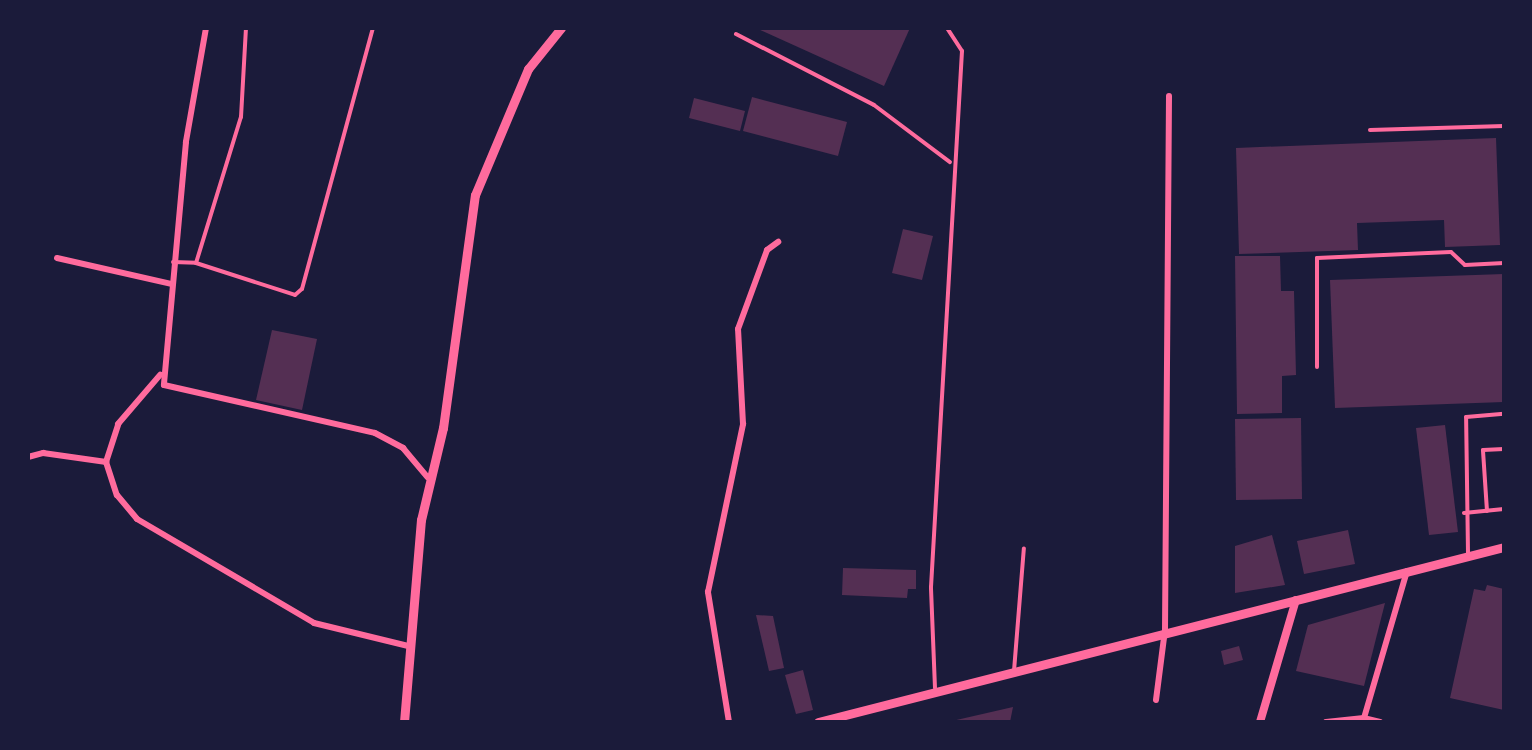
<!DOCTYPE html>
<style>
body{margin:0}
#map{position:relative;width:1532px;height:750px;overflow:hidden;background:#1b1b3a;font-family:Signika,sans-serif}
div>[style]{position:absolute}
.building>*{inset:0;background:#542f53}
.service>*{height:4px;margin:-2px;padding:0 2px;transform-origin:2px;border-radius:2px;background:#ff6b9d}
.minor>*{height:6px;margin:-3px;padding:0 3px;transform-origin:3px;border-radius:3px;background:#ff6b9d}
.tertiary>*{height:8px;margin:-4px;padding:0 4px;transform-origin:4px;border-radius:4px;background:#ff6b9d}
.secondary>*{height:9px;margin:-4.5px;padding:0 4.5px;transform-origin:4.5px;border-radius:4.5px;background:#ff6b9d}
span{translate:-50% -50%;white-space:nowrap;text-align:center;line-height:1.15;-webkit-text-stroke:9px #1b1b3a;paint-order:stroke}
.frame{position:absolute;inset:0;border:30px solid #1b1b3a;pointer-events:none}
</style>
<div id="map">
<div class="building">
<i style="clip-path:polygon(756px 28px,910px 28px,884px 86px)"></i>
<i style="clip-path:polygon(752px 97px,847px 122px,838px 156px,743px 131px)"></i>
<i style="clip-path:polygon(694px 98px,745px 111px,740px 131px,689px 118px)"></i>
<i style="clip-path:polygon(1496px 138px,1500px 245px,1445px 247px,1444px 220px,1357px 223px,1358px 250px,1239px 254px,1236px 148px)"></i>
<i style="clip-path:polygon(903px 229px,933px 236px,922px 280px,892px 273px)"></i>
<i style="clip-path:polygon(1235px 256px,1280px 256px,1281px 291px,1294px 291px,1296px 375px,1282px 376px,1282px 413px,1237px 414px)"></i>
<i style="clip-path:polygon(1504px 274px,1504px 402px,1335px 408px,1330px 280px)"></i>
<i style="clip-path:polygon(272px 330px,317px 339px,302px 410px,256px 400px)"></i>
<i style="clip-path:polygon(1301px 418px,1302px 499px,1236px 500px,1235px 419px)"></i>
<i style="clip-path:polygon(1445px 425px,1458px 532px,1429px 535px,1416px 428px)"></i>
<i style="clip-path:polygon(1348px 530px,1355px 564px,1304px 574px,1297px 541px)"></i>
<i style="clip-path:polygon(1272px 535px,1285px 585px,1235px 593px,1235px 546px)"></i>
<i style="clip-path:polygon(843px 568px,916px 570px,916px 589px,908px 589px,907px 598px,842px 595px)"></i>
<i style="clip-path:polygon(1487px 585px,1504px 589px,1504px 710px,1450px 698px,1474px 589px,1485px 591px)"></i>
<i style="clip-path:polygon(1385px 603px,1364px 686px,1296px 671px,1308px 625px)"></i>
<i style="clip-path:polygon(756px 615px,773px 616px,784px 668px,769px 671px)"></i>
<i style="clip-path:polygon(1239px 646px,1243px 660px,1224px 665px,1221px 651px)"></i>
<i style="clip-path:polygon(803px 670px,813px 710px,796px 714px,785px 675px)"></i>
<i style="clip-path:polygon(1013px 707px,1010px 722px,952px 722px,952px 721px)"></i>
</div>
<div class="service">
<i style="left:736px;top:34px;width:155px;rotate:27.2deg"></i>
<i style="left:874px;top:105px;width:95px;rotate:36.9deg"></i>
<i style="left:1370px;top:130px;width:134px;rotate:-1.7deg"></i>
<i style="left:173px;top:262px;width:23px;rotate:2deg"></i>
<i style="left:196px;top:263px;width:104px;rotate:17.9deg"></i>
<i style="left:295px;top:295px;width:9px;rotate:-41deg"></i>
<i style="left:302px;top:289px;width:270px;rotate:-74.8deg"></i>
<i style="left:196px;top:263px;width:153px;rotate:-72.9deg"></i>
<i style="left:241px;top:117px;width:89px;rotate:-86.8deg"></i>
<i style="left:1317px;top:367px;width:109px;rotate:-90deg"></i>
<i style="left:1317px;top:258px;width:134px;rotate:-2.6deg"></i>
<i style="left:1451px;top:252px;width:19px;rotate:43deg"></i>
<i style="left:1465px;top:265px;width:39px;rotate:-3deg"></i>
<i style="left:1487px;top:511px;width:61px;rotate:-93.8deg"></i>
<i style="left:1483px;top:450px;width:21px;rotate:-3deg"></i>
<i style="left:1464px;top:513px;width:40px;rotate:-5.7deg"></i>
<i style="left:1468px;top:553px;width:136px;rotate:-90.8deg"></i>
<i style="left:1466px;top:417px;width:38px;rotate:-5deg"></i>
<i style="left:1014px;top:671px;width:123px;rotate:-85.4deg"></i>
<i style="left:935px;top:688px;width:101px;rotate:-92.3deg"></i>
<i style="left:931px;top:587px;width:537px;rotate:-86.69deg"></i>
<i style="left:962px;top:51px;width:27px;rotate:-123deg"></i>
</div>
<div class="minor">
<i style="left:206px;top:28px;width:116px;rotate:100deg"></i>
<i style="left:186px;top:142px;width:244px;rotate:95.2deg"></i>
<i style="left:164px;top:385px;width:216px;rotate:12.8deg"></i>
<i style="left:375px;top:433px;width:32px;rotate:28deg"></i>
<i style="left:403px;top:448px;width:38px;rotate:50deg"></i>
<i style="left:57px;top:258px;width:117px;rotate:12.8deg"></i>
<i style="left:28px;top:457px;width:16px;rotate:-15deg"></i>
<i style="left:43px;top:453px;width:64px;rotate:8.1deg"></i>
<i style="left:106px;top:462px;width:40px;rotate:-72deg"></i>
<i style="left:118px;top:424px;width:65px;rotate:-49.4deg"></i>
<i style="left:106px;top:462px;width:35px;rotate:72deg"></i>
<i style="left:117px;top:495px;width:31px;rotate:50deg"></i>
<i style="left:137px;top:519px;width:205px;rotate:30.4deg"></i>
<i style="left:314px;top:623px;width:97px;rotate:13.7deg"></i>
<i style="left:1156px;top:700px;width:71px;rotate:-82.7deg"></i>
<i style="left:1165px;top:630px;width:534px;rotate:-89.57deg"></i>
<i style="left:729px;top:722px;width:132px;rotate:-99.2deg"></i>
<i style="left:708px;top:592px;width:172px;rotate:-78.2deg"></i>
<i style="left:743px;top:424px;width:95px;rotate:-93deg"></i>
<i style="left:738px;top:329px;width:84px;rotate:-69.8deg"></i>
<i style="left:767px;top:250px;width:14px;rotate:-36deg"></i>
<i style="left:1326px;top:722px;width:38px;rotate:-6deg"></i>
<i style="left:1380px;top:722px;width:16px;rotate:-166deg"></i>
<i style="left:1364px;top:718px;width:153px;rotate:-73.7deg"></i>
</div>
<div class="tertiary">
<i style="left:1260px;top:722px;width:127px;rotate:-73.6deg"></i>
</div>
<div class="secondary">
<i style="left:404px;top:722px;width:203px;rotate:-85.2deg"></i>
<i style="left:421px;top:520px;width:95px;rotate:-76.6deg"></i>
<i style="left:443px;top:428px;width:235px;rotate:-82.2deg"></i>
<i style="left:475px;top:195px;width:137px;rotate:-67.2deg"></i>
<i style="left:528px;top:69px;width:53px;rotate:-51.2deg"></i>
<i style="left:818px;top:722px;width:708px;rotate:-14.31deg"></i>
</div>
<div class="frame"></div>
</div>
